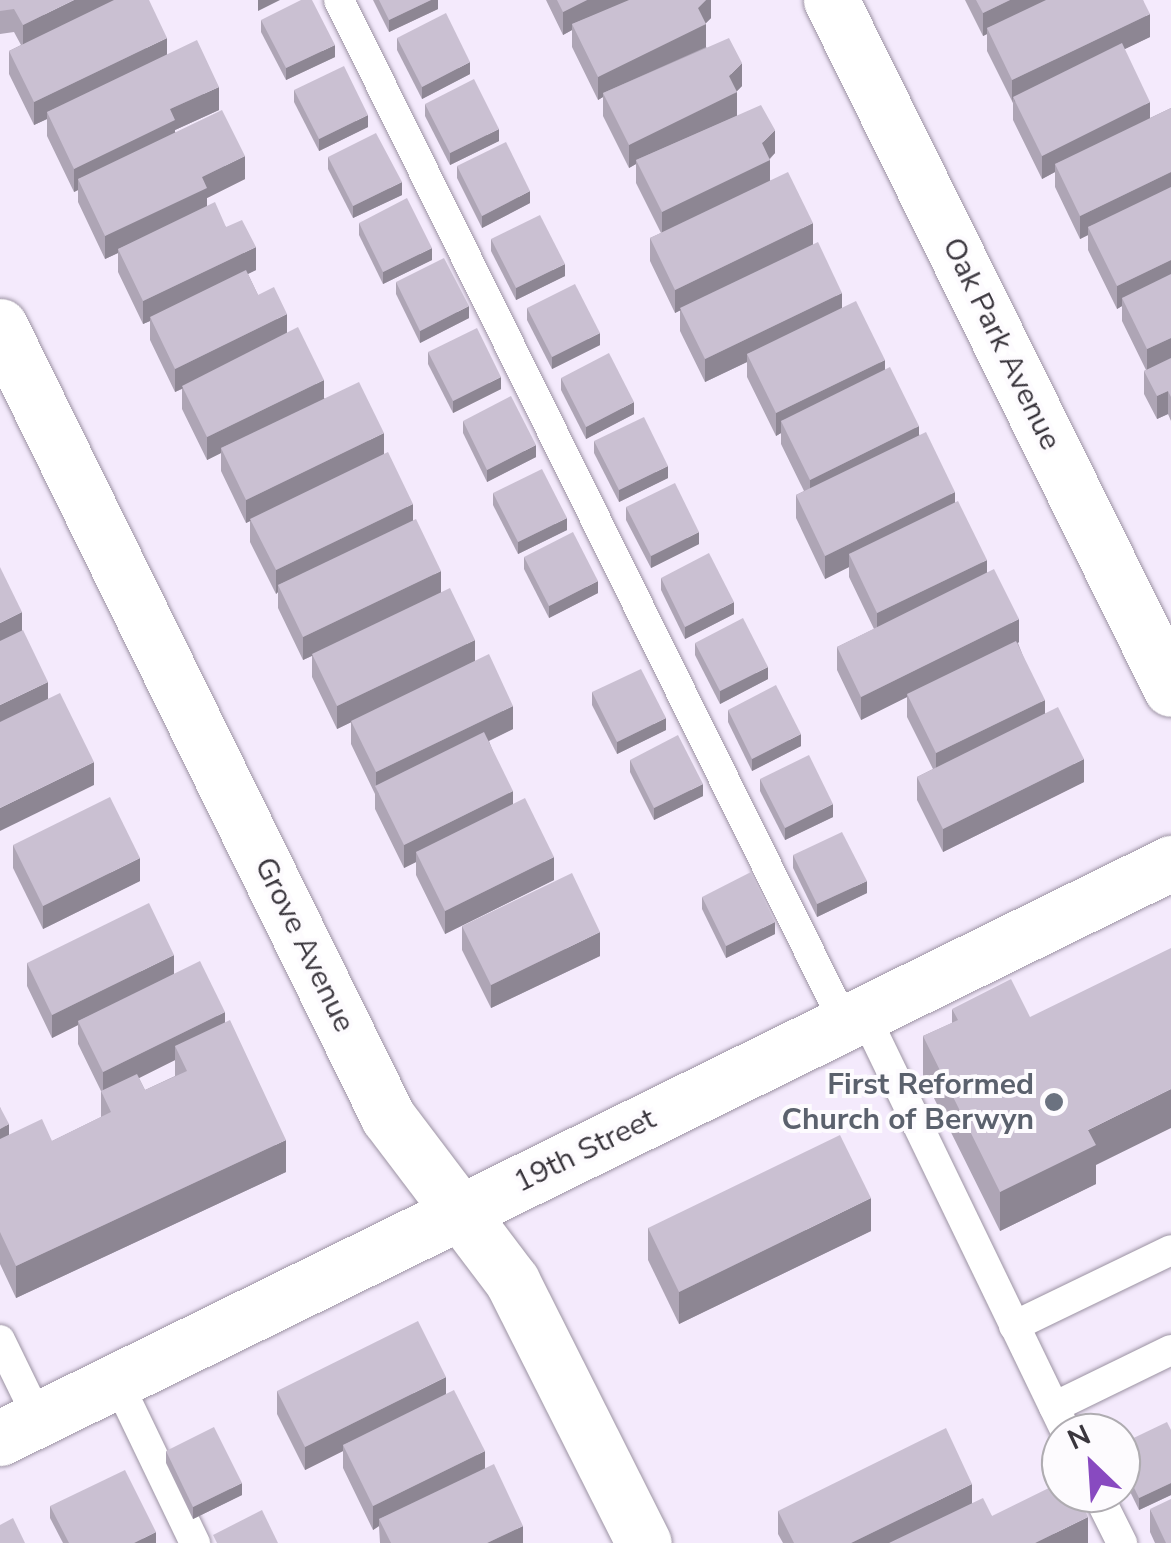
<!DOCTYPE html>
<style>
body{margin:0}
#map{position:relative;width:1171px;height:1543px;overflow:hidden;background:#f4eafc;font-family:"Nunito Sans",sans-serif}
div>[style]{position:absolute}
.roads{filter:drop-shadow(0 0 2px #9c93a3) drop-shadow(0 0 2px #9c93a3)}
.service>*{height:30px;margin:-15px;padding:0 15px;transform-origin:15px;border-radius:15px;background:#fff}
.minor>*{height:55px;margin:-27.5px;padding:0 27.5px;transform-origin:27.5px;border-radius:27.5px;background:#fff}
.tertiary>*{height:55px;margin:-27.5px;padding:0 27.5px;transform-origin:27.5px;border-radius:27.5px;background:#fff}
.wall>*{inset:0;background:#aea5b5}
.shaded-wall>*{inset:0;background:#8d8693}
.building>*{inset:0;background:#cac0d2}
.dots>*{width:28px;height:28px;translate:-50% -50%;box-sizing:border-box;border:5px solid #fdfbfe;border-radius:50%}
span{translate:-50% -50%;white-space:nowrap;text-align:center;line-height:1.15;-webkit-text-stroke:8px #fdfbfe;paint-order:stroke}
.street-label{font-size:30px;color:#3a363d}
.worship-label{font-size:30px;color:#5b616d;font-weight:700}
.right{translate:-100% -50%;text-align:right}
.north{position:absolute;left:1041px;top:1413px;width:100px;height:100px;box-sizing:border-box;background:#fdfbfe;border:2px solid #afacb1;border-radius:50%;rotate:335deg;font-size:28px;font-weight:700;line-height:40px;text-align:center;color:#3a363d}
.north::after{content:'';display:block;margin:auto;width:35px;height:45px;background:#884ac0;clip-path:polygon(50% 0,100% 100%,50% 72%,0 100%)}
</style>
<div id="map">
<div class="roads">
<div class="service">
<i style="left:339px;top:0;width:1142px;rotate:63.7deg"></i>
<i style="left:864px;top:1014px;width:466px;rotate:64.2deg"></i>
<i style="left:1014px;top:1326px;width:174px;rotate:-25.8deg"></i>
<i style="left:0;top:1340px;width:89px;rotate:64deg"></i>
<i style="left:117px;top:1381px;width:180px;rotate:64.3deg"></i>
<i style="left:1054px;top:1407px;width:130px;rotate:-26deg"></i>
<i style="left:1097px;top:1493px;width:56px;rotate:63.4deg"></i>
</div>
<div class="minor">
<i style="left:0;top:326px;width:881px;rotate:63.87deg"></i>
<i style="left:388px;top:1117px;width:206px;rotate:52.9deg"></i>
<i style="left:512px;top:1281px;width:293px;rotate:63.3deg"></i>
<i style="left:0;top:1438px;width:1305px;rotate:-26.15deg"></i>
</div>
<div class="tertiary">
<i style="left:831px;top:0;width:768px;rotate:63.74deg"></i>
</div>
</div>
<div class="wall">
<i style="clip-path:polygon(0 0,167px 55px,219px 110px,175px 130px,175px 132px,245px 179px,207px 198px,207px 206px,226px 227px,256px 270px,248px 274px,258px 295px,287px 333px,324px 398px,384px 455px,413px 520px,441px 592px,475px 661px,513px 729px,489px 741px,513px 804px,554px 880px,445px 934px,416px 875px,416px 862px,404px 868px,375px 809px,375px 794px,351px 744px,351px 722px,337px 729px,312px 677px,312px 656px,303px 660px,278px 608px,278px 592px,276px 594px,250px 542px,250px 521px,246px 523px,221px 471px,221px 453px,207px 460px,182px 409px,182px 389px,175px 392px,150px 340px,150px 321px,143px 324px,118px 272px,118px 253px,105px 259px,78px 202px,78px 190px,74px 192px,47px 136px,47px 119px,34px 125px,9px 74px,9px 51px,21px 45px,14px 32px,0 34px)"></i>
<i style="clip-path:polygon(373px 0,438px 0,438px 9px,389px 32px)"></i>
<i style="clip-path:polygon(546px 0,711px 0,711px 18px,706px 23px,706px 47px,742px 86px,737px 91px,737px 116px,775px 153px,770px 159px,770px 180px,813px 245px,842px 308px,885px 370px,955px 502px,1019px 642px,1018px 643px,1045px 713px,1084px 782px,943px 852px,917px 800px,917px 777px,933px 769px,907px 717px,907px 697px,861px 720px,837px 670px,837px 647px,874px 629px,849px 577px,849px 567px,825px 579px,796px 518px,796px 495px,804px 491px,781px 444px,781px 433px,776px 436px,747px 377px,747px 362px,705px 382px,680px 331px,680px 310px,675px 313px,650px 261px,650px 238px,661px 233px,636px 183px,636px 164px,629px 168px,603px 116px,603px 97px,598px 100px,572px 47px,572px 30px,563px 35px)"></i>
<i style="clip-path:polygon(965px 0,1143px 0,1150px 37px,1124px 49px,1150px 118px,1171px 108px,1171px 421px,1168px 414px,1157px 419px,1144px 394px,1144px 371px,1146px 370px,1122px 321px,1122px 306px,1117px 309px,1088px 250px,1088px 235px,1080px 239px,1055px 187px,1055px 172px,1042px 179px,1013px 120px,1013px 103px,987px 51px,987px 34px,983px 36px)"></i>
<i style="clip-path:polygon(261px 20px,335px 57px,286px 80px,261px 32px)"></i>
<i style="clip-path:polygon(397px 38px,470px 74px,422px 99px,397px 50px)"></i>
<i style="clip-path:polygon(294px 90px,368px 127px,319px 151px,294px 102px)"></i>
<i style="clip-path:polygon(425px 104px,499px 141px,450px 165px,425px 116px)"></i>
<i style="clip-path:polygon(328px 157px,402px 195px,353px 218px,328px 169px)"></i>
<i style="clip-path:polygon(457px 166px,530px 203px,482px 228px,457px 178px)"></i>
<i style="clip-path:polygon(359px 223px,432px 260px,383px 284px,359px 235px)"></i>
<i style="clip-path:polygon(491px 239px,565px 276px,516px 300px,491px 251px)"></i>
<i style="clip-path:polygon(396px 282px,469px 318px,420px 343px,396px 294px)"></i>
<i style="clip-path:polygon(527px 308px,600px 345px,552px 369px,527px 320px)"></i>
<i style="clip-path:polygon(428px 352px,501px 389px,453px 413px,428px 364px)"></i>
<i style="clip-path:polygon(561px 378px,634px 414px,586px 439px,561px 390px)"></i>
<i style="clip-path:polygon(463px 421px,536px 457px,487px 482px,463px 433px)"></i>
<i style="clip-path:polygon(594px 441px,668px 478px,619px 502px,594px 453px)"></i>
<i style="clip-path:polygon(493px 493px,567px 530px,518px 554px,493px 505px)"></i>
<i style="clip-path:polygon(626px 507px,699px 544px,651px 568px,626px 520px)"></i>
<i style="clip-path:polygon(524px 557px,598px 593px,549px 618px,524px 569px)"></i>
<i style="clip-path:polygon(661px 578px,734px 614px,685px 639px,661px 590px)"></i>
<i style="clip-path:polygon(695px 643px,768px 679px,720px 704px,695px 655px)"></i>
<i style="clip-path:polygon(592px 692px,666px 730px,617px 754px,592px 705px)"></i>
<i style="clip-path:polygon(728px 710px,801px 746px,752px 771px,728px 722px)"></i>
<i style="clip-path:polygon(630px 760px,703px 796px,654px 820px,630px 772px)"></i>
<i style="clip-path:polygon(760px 779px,833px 817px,785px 840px,760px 791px)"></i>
<i style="clip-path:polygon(13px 845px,140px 881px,43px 929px,13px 868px)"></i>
<i style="clip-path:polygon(793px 855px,867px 893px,817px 917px,793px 868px)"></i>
<i style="clip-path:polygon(702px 897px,775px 934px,726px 958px,702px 909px)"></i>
<i style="clip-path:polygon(462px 926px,600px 956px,491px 1008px,462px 950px)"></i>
<i style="clip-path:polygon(evenodd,27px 963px,174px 974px,225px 1023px,286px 1172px,16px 1298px,0 1264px,0 1107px,9px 1135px,52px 1141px,101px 1117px,101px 1091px,78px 1044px,78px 1025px,52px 1038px,27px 986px,27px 963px,175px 1060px,175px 1076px,145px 1090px,139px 1078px,175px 1060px)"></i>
<i style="clip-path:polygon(952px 1009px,1096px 1165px,1096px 1184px,1000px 1231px,923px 1076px,923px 1036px,952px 1023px)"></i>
<i style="clip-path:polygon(648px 1228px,871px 1231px,679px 1324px,648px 1260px)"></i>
<i style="clip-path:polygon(277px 1391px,446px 1394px,523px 1543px,380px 1543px,379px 1526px,373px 1530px,343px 1468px,343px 1451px,305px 1470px,277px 1414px)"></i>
<i style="clip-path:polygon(1171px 1430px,1171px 1495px,1139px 1510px,1121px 1473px,1121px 1444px)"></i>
<i style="clip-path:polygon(166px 1451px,242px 1495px,193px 1519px,166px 1463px)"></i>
<i style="clip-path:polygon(972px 1503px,992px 1516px,1088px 1543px,783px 1543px,778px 1534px,778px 1511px)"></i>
<i style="clip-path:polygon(50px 1506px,156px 1543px,63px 1543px,50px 1518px)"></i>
<i style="clip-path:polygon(1150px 1509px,1171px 1543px,1155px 1543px,1150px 1532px)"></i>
</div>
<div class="shaded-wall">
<i style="clip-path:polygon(74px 0,121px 0,23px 48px,23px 25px)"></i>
<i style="clip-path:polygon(258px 0,280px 0,258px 11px)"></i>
<i style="clip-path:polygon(431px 0,438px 0,438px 9px,389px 32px,389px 20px)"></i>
<i style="clip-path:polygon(587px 0,633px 0,572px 24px,572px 30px,563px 35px,563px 12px)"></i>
<i style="clip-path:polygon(706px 0,711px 0,711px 18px,703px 26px,706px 24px,706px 47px,603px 93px,603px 97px,598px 100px,598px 77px,698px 8px)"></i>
<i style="clip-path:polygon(1010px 0,1058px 0,987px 28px,987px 34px,983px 36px,983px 13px)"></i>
<i style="clip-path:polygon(1150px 14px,1150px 37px,1015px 102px,1013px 97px,1012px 103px,1012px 80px)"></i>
<i style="clip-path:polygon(167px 38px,167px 61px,47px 112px,47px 119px,34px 125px,34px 102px)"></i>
<i style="clip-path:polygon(335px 45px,335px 57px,286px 80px,286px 68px)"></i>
<i style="clip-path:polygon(470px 62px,470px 74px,422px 99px,422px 87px)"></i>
<i style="clip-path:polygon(742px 63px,742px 86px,734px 94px,737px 92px,737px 116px,636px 160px,636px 164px,629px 168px,629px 145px,729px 76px)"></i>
<i style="clip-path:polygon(219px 87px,219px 110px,175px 130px,175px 143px,78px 179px,78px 190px,74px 192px,74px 169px,170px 109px)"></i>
<i style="clip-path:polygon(1150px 102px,1150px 125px,1055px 164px,1055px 172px,1042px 179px,1042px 156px)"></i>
<i style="clip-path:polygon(368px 115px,368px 127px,319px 151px,319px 139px)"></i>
<i style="clip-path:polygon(499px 129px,499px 141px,450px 165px,450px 153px)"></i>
<i style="clip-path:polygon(775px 130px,775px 153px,767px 161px,770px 160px,770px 183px,662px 235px,662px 212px,762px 143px)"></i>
<i style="clip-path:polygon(245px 156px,245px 179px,207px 198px,207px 211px,118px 249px,118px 253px,105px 259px,105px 236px,202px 177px)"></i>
<i style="clip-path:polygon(1171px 172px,1171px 195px,1088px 227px,1088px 235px,1080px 239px,1080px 216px)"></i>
<i style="clip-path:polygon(402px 182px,402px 195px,353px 218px,353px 206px)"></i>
<i style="clip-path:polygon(530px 191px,530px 203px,482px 228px,482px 216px)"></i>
<i style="clip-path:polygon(813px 223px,813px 246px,675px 313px,675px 290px)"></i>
<i style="clip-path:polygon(256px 247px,256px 270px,151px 320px,150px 317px,150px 321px,143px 324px,143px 301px)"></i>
<i style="clip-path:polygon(432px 248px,432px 260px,383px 284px,383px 272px)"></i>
<i style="clip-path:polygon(1171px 260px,1171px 283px,1122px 298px,1122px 306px,1117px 309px,1117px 286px)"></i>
<i style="clip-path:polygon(565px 264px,565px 276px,516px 300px,516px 288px)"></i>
<i style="clip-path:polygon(842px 293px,842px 316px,747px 354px,747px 362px,705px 382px,705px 359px)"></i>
<i style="clip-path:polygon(469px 306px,469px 318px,420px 343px,420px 331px)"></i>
<i style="clip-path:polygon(287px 314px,287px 338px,175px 392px,175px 369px)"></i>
<i style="clip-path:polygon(600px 333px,600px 345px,552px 369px,552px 357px)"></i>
<i style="clip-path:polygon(1171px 338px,1171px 361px,1147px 372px,1147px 349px)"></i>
<i style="clip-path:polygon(885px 360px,885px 383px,781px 421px,781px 433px,776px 436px,776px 413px)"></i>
<i style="clip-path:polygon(501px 377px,501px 389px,453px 413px,453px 401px)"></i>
<i style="clip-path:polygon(324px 380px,324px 403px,221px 448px,221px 453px,207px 460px,207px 437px)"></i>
<i style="clip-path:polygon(1168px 391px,1168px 414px,1157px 419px,1157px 396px)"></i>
<i style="clip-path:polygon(634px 402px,634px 414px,586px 439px,586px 427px)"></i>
<i style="clip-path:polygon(919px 426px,919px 449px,810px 503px,810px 480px)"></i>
<i style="clip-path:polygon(384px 433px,384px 456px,246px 523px,246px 500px)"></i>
<i style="clip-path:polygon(536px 445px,536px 457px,487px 482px,487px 470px)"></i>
<i style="clip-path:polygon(668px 466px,668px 478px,619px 502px,619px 490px)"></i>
<i style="clip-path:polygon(955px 492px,955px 515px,849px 554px,849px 567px,825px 579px,825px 556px)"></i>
<i style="clip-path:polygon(413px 504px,413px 527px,278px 585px,278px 592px,276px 594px,276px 570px)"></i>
<i style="clip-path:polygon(567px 518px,567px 530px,518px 554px,518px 542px)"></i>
<i style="clip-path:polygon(699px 532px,699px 544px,651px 568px,651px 556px)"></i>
<i style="clip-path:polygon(987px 560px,987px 583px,877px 636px,877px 613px)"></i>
<i style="clip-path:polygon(441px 571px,441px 594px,303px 660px,303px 637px)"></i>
<i style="clip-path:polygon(598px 581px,598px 593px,549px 618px,549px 606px)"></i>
<i style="clip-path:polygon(734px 602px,734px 614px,685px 639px,685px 627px)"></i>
<i style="clip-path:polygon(22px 612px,22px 635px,0 646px,0 623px)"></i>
<i style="clip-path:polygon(1019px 619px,1019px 642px,909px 697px,907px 694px,907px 697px,861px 720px,861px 697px)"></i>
<i style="clip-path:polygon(475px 640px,475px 663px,337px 729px,337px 706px)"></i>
<i style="clip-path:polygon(768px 667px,768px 679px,720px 704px,720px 691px)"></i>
<i style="clip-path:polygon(48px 682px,48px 705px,0 728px,0 705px)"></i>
<i style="clip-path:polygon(1045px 700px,1045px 723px,936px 776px,936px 753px)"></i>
<i style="clip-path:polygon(513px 706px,513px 729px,379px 794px,376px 787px,376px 772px)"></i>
<i style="clip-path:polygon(666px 718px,666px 730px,617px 754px,617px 742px)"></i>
<i style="clip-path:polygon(801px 734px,801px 746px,752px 771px,752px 759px)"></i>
<i style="clip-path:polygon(1084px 759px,1084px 782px,943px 852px,943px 829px)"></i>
<i style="clip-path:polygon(94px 762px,94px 785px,0 831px,0 808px)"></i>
<i style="clip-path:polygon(703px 784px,703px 796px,654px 820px,654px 808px)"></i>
<i style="clip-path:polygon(513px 791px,513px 814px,416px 852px,416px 862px,404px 868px,404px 845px)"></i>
<i style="clip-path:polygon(833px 804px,833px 817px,785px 840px,785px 828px)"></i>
<i style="clip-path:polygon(554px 857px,554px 880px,445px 934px,445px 911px)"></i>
<i style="clip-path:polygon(140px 858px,140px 881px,43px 929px,43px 906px)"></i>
<i style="clip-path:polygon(867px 881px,867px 893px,817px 917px,817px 904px)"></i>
<i style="clip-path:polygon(775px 922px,775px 934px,726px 958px,726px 946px)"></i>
<i style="clip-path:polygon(600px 932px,600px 956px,491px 1008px,491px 985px)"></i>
<i style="clip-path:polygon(174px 955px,174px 978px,78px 1021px,78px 1025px,52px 1038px,52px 1015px)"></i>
<i style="clip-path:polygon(225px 1012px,225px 1035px,175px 1046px,175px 1060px,103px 1096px,103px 1072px)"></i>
<i style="clip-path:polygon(1171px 1089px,1171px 1128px,1096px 1165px,1096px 1184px,1000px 1231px,1000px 1192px,1088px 1130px)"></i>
<i style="clip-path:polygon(9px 1124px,9px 1137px,0 1141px,0 1129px)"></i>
<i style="clip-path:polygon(286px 1140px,286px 1172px,16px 1298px,16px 1266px)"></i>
<i style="clip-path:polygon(871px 1198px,871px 1231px,679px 1324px,679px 1292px)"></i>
<i style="clip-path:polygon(446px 1377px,446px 1400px,343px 1445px,343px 1451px,305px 1470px,305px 1447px)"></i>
<i style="clip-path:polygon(485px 1451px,485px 1474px,379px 1519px,379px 1526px,373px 1530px,373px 1506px)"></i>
<i style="clip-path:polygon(242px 1483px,242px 1495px,193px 1519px,193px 1507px)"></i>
<i style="clip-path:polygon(1171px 1483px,1171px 1495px,1139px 1510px,1139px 1498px)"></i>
<i style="clip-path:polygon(972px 1484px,972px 1507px,898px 1543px,851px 1543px)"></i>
<i style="clip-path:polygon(1088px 1517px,1088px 1543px,1035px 1543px)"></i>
<i style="clip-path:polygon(523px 1526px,523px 1543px,487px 1543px)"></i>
<i style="clip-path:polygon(156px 1532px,156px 1543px,134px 1543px)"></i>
</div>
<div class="building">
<i style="clip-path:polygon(0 0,74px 0,23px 25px,14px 9px,0 11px)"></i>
<i style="clip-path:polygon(114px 0,149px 0,167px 38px,34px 102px,9px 51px)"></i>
<i style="clip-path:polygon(301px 0,312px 0,335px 45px,286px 68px,261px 20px)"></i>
<i style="clip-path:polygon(379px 0,431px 0,389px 20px)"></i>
<i style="clip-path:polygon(557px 0,587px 0,563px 12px)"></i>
<i style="clip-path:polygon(629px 0,706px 0,698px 8px,706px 24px,598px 77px,572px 24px)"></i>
<i style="clip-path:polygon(976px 0,1010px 0,983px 13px)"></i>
<i style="clip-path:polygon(1046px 0,1143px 0,1150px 14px,1012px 80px,987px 28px)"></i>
<i style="clip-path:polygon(446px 13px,470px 62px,422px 87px,397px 38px)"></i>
<i style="clip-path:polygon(729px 38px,742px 63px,729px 76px,737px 92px,629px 145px,603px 93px)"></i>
<i style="clip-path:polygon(197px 40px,219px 87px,170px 109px,175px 120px,74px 169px,47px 112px)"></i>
<i style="clip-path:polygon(1122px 43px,1150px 102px,1042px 156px,1013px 97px)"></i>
<i style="clip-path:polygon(344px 66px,368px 115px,319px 139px,294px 90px)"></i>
<i style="clip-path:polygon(474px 79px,499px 129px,450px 153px,425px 104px)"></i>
<i style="clip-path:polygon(761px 105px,775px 130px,762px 143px,770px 160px,662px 212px,636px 160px)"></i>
<i style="clip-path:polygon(1171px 108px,1171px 172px,1080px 216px,1055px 164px)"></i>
<i style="clip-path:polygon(222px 110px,245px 156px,202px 177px,207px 188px,105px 236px,78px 179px)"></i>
<i style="clip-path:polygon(376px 133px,402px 182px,353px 206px,328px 157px)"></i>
<i style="clip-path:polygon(506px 142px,530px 191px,482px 216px,457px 166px)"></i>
<i style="clip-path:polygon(788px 172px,813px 223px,675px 290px,650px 238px)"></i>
<i style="clip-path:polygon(1171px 187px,1171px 260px,1117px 286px,1088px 227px)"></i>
<i style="clip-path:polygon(407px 198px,432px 248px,383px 272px,359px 223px)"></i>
<i style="clip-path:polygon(215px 202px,226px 227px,242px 220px,256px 247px,143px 301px,118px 249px)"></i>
<i style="clip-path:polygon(540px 215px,565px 264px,516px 288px,491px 239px)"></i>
<i style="clip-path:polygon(818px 242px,842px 293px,705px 359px,680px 308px)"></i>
<i style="clip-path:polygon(444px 258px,469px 306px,420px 331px,396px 282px)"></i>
<i style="clip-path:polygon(246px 270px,258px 295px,274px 287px,287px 314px,175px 369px,150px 317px)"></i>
<i style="clip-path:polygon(1171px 274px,1171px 338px,1147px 349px,1122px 298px)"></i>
<i style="clip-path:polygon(575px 284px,600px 333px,552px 357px,527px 308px)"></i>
<i style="clip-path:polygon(856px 301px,885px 360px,776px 413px,747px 354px)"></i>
<i style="clip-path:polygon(298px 327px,324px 380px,207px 437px,182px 386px)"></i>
<i style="clip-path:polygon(477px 328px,501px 377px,453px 401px,428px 352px)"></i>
<i style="clip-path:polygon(609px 353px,634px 402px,586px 427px,561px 378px)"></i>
<i style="clip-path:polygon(1171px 358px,1171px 397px,1168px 391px,1157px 396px,1144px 371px)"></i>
<i style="clip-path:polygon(890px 367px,919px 426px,810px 480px,781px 421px)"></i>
<i style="clip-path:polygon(359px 382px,384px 433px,246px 500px,221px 448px)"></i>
<i style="clip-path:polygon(511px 396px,536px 445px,487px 470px,463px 421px)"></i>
<i style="clip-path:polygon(644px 417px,668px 466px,619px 490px,594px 441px)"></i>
<i style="clip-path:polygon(926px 432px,955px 492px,825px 556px,796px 495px)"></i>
<i style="clip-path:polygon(388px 452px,413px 504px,276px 570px,250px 519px)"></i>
<i style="clip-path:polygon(542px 469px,567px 518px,518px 542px,493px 493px)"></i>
<i style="clip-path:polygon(675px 483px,699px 532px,651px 556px,626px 507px)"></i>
<i style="clip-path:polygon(958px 501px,987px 560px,877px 613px,849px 554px)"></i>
<i style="clip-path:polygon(416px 519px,441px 571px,303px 637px,278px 585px)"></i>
<i style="clip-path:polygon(573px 532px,598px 581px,549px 606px,524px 557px)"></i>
<i style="clip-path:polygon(709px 553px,734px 602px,685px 627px,661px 578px)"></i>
<i style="clip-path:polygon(0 567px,22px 612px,0 623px)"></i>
<i style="clip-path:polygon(994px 569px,1019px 619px,861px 697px,837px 647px)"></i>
<i style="clip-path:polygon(450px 588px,475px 640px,337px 706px,312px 654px)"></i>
<i style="clip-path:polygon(743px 618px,768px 667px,720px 691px,695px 643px)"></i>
<i style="clip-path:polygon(23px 630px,48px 682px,0 705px,0 641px)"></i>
<i style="clip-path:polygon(1016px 641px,1045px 700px,936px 753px,907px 694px)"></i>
<i style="clip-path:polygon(489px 654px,513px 706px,376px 772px,351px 721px)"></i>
<i style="clip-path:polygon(641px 669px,666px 718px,617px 742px,592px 692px)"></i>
<i style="clip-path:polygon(776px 685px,801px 734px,752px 759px,728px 710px)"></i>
<i style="clip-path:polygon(60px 693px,94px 762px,0 808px,0 722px)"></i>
<i style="clip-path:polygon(1058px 707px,1084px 759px,943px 829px,917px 777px)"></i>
<i style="clip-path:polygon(484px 732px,513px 791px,404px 845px,375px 786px)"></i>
<i style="clip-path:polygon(678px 735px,703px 784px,654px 808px,630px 760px)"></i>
<i style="clip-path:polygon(809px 755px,833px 804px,785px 828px,760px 779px)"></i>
<i style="clip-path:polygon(110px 797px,140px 858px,43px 906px,13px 845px)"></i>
<i style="clip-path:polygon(525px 798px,554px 857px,445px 911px,416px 852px)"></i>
<i style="clip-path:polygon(842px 832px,867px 881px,817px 904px,793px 855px)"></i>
<i style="clip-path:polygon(751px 872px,775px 922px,726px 946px,702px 897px)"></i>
<i style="clip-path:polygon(572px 873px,600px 932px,491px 985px,462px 926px)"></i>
<i style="clip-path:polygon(149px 903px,174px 955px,52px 1015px,27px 963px)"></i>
<i style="clip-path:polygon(1171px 948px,1171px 1089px,1088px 1130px,1096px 1145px,1000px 1192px,923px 1036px,958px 1020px,952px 1009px,1011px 979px,1030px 1017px)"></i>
<i style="clip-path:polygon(200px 961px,225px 1012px,103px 1072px,78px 1021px)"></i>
<i style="clip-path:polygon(230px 1020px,286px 1140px,16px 1266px,0 1232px,0 1139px,42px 1119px,52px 1141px,111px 1112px,101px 1091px,137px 1074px,145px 1090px,187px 1071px,175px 1046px)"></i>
<i style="clip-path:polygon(0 1107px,9px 1124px,0 1129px)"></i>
<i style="clip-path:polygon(840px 1135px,871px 1198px,679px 1292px,648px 1228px)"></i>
<i style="clip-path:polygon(418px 1321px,446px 1377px,305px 1447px,277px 1391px)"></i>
<i style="clip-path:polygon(454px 1390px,485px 1451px,373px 1506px,343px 1445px)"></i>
<i style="clip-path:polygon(1167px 1422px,1171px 1430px,1171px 1483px,1139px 1498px,1121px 1461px,1121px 1444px)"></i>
<i style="clip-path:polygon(214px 1427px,242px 1483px,193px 1507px,166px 1451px)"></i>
<i style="clip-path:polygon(946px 1428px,972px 1484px,851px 1543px,794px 1543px,778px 1511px)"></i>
<i style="clip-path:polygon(494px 1464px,523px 1526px,487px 1543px,391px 1543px,379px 1519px)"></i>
<i style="clip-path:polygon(125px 1470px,156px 1532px,134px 1543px,69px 1543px,50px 1506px)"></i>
<i style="clip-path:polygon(1061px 1482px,1061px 1493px,1077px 1493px,1088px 1517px,1035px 1543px,889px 1543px,983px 1498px,992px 1516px)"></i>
<i style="clip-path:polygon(1171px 1499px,1171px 1543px,1166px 1543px,1150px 1509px)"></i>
<i style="clip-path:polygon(262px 1510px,278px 1543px,217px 1543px,213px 1535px)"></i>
<i style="clip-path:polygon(13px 1518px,25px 1543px,0 1543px,0 1525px)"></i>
</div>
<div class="dots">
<i style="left:1054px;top:1102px;background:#6b7280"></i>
</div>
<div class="street-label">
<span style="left:1001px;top:344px;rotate:64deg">Oak Park Avenue</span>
<span style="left:304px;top:945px;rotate:64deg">Grove Avenue</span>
<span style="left:585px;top:1151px;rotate:-26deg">19th Street</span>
</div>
<div class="worship-label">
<span class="right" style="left:1034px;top:1102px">First Reformed<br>Church of Berwyn</span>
</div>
<div class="north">N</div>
</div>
